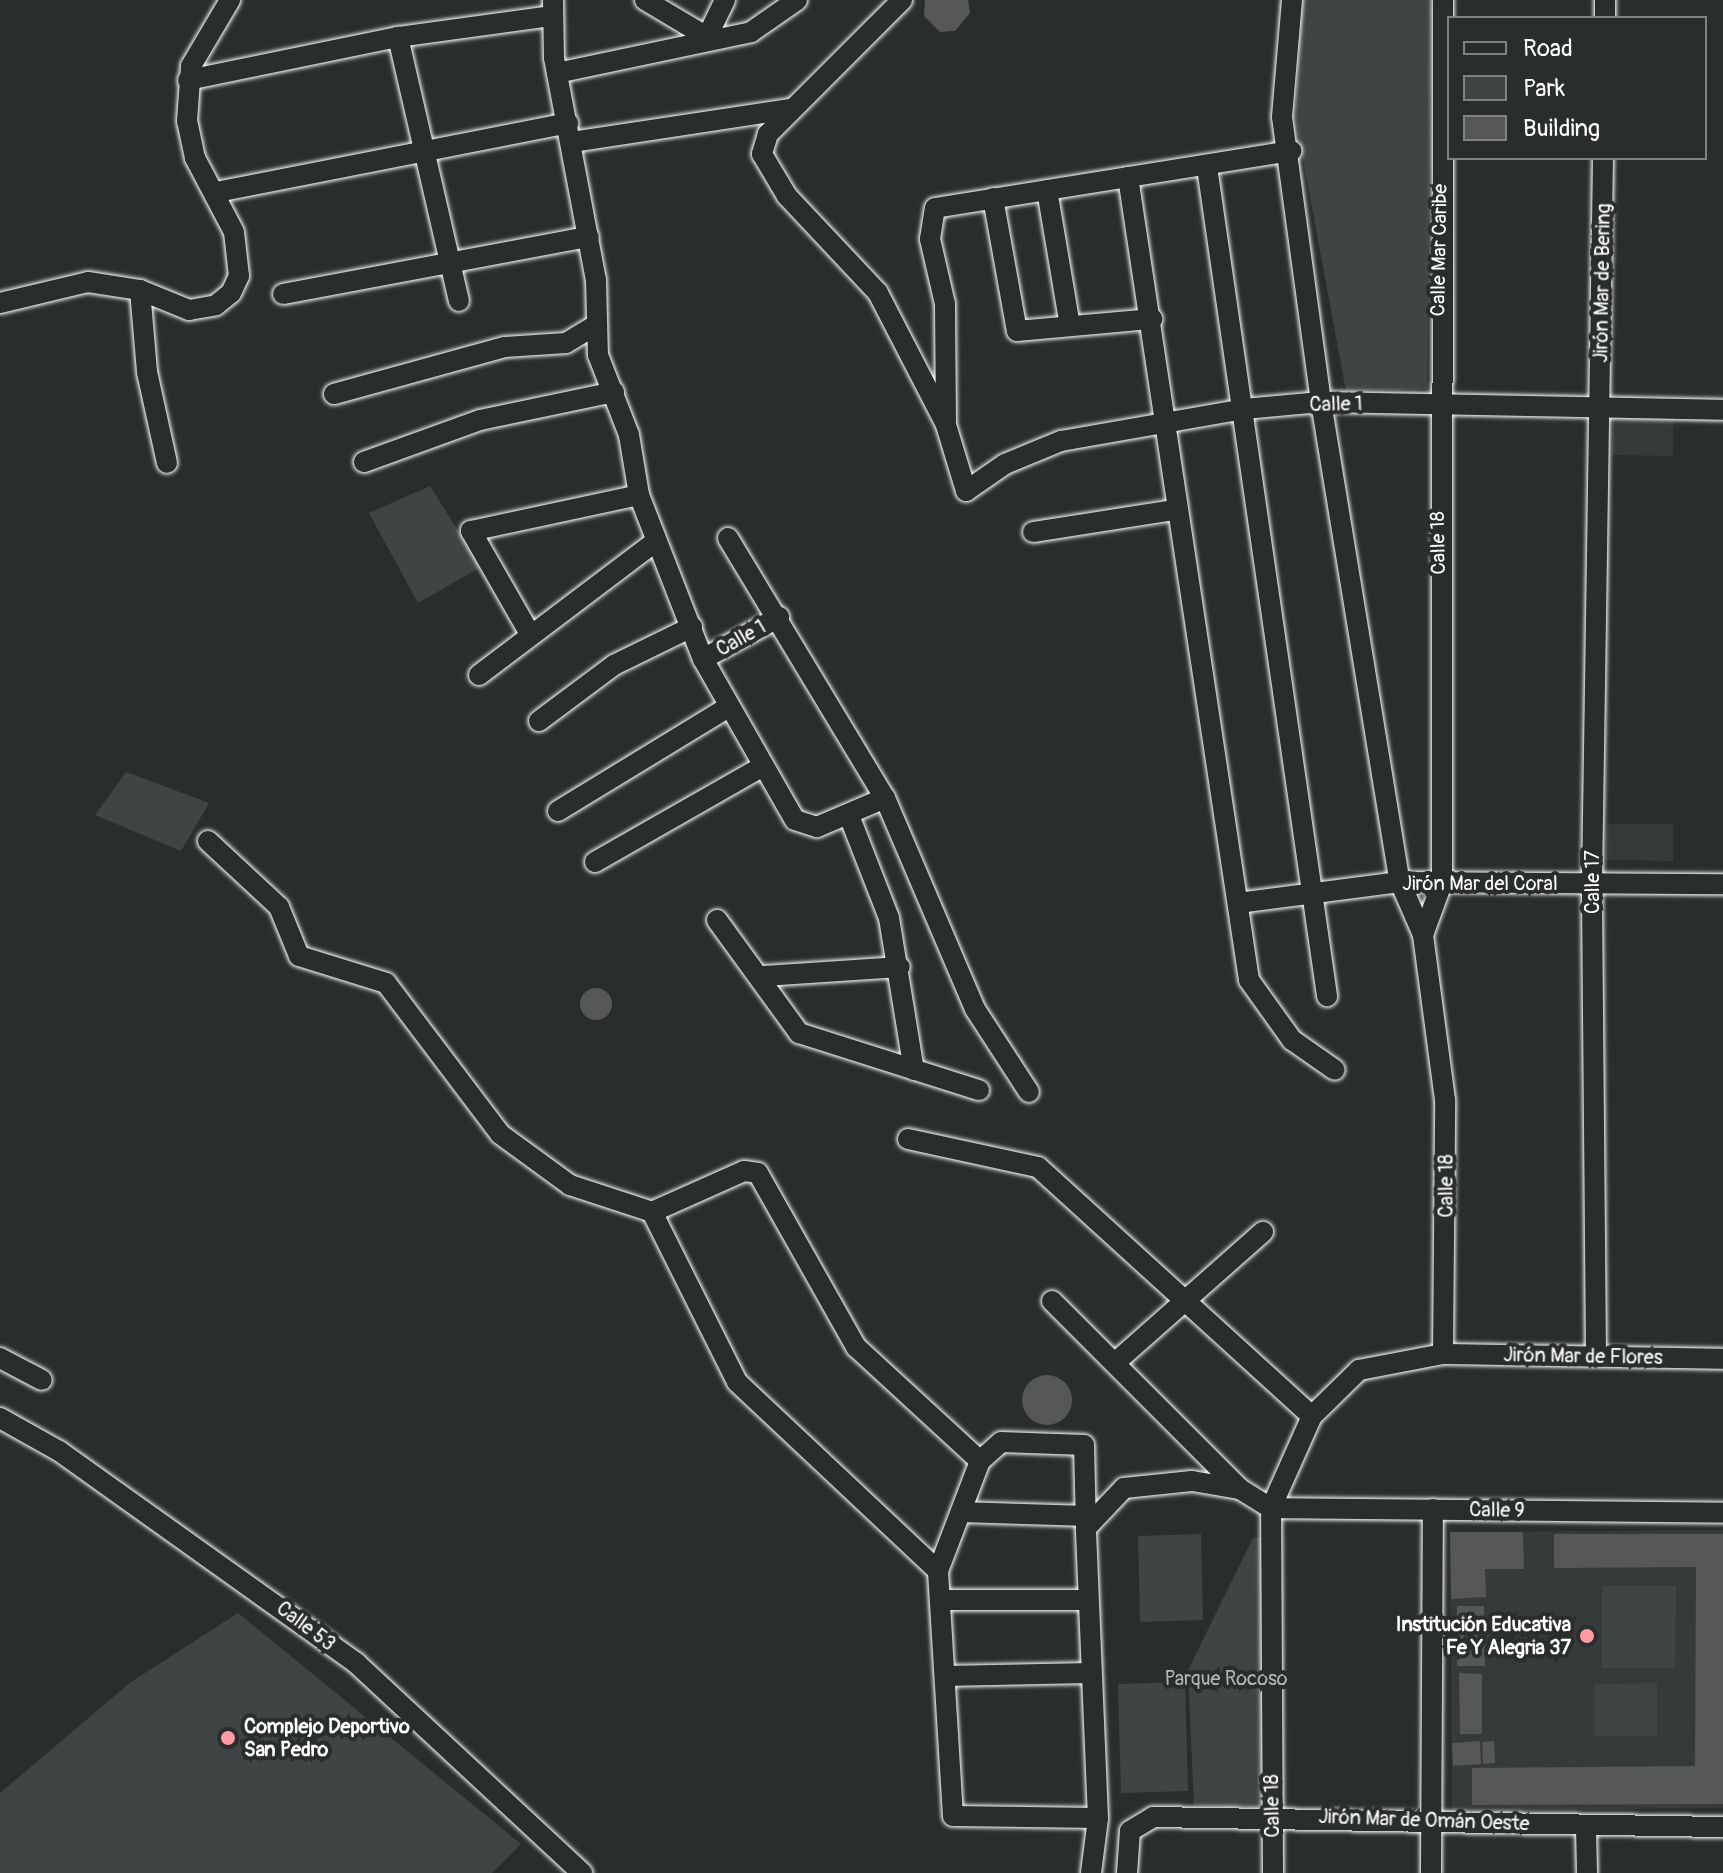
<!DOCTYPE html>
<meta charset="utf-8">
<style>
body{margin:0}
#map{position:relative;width:1723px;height:1873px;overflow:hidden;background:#2a2d2e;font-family:Pangolin,sans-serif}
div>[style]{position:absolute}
.built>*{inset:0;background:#373a3b}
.green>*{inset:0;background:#414445}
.building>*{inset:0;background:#555758}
.round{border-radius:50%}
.roads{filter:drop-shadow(0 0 2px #fff) drop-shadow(0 0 2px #fff)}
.minor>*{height:20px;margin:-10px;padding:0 10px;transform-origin:10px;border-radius:10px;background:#2a2d2e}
.dots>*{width:22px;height:22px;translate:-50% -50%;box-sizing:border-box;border:4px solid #2a2d2e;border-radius:50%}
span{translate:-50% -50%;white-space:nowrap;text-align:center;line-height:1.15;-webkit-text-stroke:8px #2a2d2e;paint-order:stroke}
.street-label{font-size:20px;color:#fff}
.poi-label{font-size:20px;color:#fff;font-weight:700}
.right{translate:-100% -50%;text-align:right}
.left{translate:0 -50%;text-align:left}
.park-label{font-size:20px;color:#b3b4b5}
.legend{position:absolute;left:1447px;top:16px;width:260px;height:144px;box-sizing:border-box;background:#2a2d2e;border:2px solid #7f8182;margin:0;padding:10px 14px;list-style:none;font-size:24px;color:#fff}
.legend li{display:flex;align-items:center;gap:16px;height:40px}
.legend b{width:40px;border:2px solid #7f8182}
</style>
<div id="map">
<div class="built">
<i style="clip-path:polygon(1613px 417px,1673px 418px,1673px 456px,1612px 455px)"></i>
<i style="clip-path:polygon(1607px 824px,1673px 824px,1673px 861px,1606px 860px)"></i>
<i style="clip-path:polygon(1723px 1530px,1723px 1808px,1452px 1811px,1450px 1532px)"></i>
</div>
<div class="green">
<i style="clip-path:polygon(1302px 0,1431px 0,1427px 389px,1346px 391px,1295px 116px)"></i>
<i style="clip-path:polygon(430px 486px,481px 567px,418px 603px,369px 513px)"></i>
<i style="clip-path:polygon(126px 772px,209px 803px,181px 851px,95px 815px)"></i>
<i style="clip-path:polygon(1201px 1534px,1203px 1620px,1140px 1622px,1138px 1536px)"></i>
<i style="clip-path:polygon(1263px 1537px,1266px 1808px,1194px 1805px,1188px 1670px,1253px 1538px)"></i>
<i style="clip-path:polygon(1602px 1586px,1676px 1586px,1675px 1668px,1602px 1668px)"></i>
<i style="clip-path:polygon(238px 1613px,521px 1844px,492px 1873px,0 1873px,0 1793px,131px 1682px)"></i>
<i style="clip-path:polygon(1185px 1682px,1188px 1791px,1121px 1793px,1118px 1684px)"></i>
<i style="clip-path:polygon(1657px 1683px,1657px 1736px,1595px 1736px,1595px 1684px)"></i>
</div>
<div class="building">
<i style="clip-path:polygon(925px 0,968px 0,970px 13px,955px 31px,940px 32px,924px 16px)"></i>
<i class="round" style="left:580px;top:988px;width:32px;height:32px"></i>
<i class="round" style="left:1022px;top:1375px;width:50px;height:50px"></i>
<i style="clip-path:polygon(1450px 1532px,1523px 1532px,1524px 1569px,1485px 1569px,1486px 1597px,1451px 1599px)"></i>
<i style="clip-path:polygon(1554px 1534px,1723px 1534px,1723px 1804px,1472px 1805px,1472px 1768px,1695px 1766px,1696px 1567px,1554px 1568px)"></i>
<i style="clip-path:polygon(1457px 1606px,1484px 1606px,1485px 1666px,1457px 1666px)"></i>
<i style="clip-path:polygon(1459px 1673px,1482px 1674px,1482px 1734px,1460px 1734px)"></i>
<i style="clip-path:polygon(1480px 1741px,1481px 1764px,1453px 1766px,1452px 1743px)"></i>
<i style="clip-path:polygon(1494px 1741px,1495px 1763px,1483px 1764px,1482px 1742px)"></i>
</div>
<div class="roads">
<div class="minor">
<i style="left:553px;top:0;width:58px;rotate:89deg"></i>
<i style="left:554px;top:58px;width:226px;rotate:79.3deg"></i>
<i style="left:596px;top:280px;width:75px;rotate:88.5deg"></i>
<i style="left:598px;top:355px;width:86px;rotate:68.8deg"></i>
<i style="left:629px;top:435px;width:61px;rotate:80.5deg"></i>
<i style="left:639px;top:495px;width:176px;rotate:68.7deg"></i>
<i style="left:703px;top:659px;width:185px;rotate:60.3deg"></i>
<i style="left:795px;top:820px;width:23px;rotate:18deg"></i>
<i style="left:817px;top:827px;width:74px;rotate:-23.1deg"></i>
<i style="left:645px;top:0;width:72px;rotate:30.8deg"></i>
<i style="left:707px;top:37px;width:41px;rotate:-64.1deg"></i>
<i style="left:902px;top:0;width:190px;rotate:135deg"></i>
<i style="left:768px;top:134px;width:21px;rotate:107deg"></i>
<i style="left:762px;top:154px;width:49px;rotate:59.2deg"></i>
<i style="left:787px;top:196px;width:133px;rotate:46.8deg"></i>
<i style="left:878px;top:293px;width:148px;rotate:62.7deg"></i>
<i style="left:946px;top:425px;width:69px;rotate:73.1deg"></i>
<i style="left:966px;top:491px;width:47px;rotate:-34.7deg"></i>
<i style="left:1005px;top:464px;width:61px;rotate:-22.3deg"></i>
<i style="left:1061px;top:441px;width:186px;rotate:-9.9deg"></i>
<i style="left:1244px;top:409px;width:77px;rotate:-5.2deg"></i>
<i style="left:1321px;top:402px;width:402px;rotate:1.1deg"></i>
<i style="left:1292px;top:0;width:117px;rotate:94.9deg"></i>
<i style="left:1282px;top:117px;width:288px;rotate:82.2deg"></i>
<i style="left:1321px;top:402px;width:486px;rotate:80.7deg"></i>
<i style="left:1400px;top:882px;width:58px;rotate:66.5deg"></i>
<i style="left:1605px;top:18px;width:18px;rotate:-90deg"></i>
<i style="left:398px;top:37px;width:271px;rotate:77deg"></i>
<i style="left:557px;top:73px;width:198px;rotate:-11.9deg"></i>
<i style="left:751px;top:32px;width:56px;rotate:-34.8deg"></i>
<i style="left:188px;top:80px;width:214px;rotate:-11.6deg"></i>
<i style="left:398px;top:37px;width:155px;rotate:-7.8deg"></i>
<i style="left:572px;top:142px;width:221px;rotate:-8.6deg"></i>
<i style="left:1207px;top:167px;width:838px;rotate:81.76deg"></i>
<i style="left:1128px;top:177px;width:812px;rotate:81.43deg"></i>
<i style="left:1249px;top:980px;width:74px;rotate:54.4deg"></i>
<i style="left:1292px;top:1040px;width:52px;rotate:34.9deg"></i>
<i style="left:1047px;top:190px;width:138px;rotate:80.4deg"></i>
<i style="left:217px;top:192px;width:358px;rotate:-11.1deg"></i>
<i style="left:993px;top:198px;width:135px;rotate:79.8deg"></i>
<i style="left:1017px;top:331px;width:136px;rotate:-5.1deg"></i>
<i style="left:140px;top:290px;width:82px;rotate:85.1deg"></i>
<i style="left:147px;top:372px;width:93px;rotate:77.6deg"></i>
<i style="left:283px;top:294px;width:311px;rotate:-10.6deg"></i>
<i style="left:0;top:303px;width:90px;rotate:-13.4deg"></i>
<i style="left:88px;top:282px;width:53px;rotate:8.7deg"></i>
<i style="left:140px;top:290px;width:53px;rotate:22.2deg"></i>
<i style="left:189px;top:310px;width:27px;rotate:-10deg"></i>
<i style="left:216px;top:305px;width:19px;rotate:-39deg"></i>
<i style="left:231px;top:293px;width:19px;rotate:-65deg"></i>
<i style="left:239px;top:276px;width:44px;rotate:-96.5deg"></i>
<i style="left:234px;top:232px;width:84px;rotate:-117.8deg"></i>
<i style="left:195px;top:158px;width:38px;rotate:-102deg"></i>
<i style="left:187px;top:121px;width:55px;rotate:-85.8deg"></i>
<i style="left:191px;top:66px;width:77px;rotate:-59.4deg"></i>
<i style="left:334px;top:394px;width:177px;rotate:-15.4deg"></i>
<i style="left:505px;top:347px;width:61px;rotate:-3.8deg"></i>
<i style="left:566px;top:343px;width:31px;rotate:-31deg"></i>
<i style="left:946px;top:421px;width:117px;rotate:-90.5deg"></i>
<i style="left:945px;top:304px;width:67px;rotate:-103deg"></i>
<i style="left:930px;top:239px;width:31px;rotate:-81deg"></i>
<i style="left:935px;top:208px;width:361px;rotate:-9.1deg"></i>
<i style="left:364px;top:462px;width:123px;rotate:-19.9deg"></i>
<i style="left:480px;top:420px;width:137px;rotate:-11.8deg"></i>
<i style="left:1033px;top:532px;width:143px;rotate:-8.9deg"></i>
<i style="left:728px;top:538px;width:304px;rotate:58.9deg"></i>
<i style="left:885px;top:798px;width:229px;rotate:66.9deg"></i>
<i style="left:975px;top:1009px;width:99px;rotate:57deg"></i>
<i style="left:530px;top:634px;width:119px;rotate:-119.8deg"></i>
<i style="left:471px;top:531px;width:172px;rotate:-12.1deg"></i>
<i style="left:703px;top:659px;width:87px;rotate:-28.9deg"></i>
<i style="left:479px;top:675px;width:221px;rotate:-37.1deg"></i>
<i style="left:539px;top:721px;width:94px;rotate:-36.7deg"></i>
<i style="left:614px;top:665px;width:87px;rotate:-26deg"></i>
<i style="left:558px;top:811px;width:198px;rotate:-31.4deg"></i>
<i style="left:850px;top:818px;width:107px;rotate:68.7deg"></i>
<i style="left:889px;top:918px;width:154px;rotate:80.7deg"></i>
<i style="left:208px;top:841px;width:97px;rotate:42.9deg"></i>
<i style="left:279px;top:907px;width:53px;rotate:67.8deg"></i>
<i style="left:299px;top:956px;width:91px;rotate:17.2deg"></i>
<i style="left:386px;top:983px;width:189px;rotate:52.9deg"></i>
<i style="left:500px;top:1134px;width:87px;rotate:36.1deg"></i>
<i style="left:570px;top:1185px;width:86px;rotate:18.2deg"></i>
<i style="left:652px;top:1212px;width:190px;rotate:63.4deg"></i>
<i style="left:737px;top:1382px;width:276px;rotate:43.2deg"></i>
<i style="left:938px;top:1571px;width:118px;rotate:-69.1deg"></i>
<i style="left:980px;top:1461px;width:28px;rotate:-42deg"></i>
<i style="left:1001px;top:1442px;width:83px;rotate:2.1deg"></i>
<i style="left:1084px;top:1445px;width:83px;rotate:88.6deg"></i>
<i style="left:595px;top:862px;width:193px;rotate:-29.7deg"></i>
<i style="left:1238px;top:903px;width:163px;rotate:-7.4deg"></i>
<i style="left:1400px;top:882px;width:323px;rotate:0.4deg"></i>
<i style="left:717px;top:920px;width:140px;rotate:54deg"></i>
<i style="left:799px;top:1033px;width:189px;rotate:17.6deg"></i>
<i style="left:764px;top:976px;width:136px;rotate:-3.8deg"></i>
<i style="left:908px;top:1139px;width:133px;rotate:12.2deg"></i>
<i style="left:1038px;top:1167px;width:370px;rotate:42.3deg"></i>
<i style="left:652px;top:1212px;width:101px;rotate:-24deg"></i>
<i style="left:744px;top:1171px;width:14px;rotate:8deg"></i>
<i style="left:758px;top:1173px;width:200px;rotate:60.6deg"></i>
<i style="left:856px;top:1347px;width:168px;rotate:42.6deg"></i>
<i style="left:1052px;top:1301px;width:266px;rotate:45deg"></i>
<i style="left:1443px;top:1354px;width:280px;rotate:1deg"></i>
<i style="left:1596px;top:1355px;width:473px;rotate:-90.5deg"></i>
<i style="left:1592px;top:882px;width:724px;rotate:-89.13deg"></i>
<i style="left:0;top:1358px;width:47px;rotate:27.6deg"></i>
<i style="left:1117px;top:1361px;width:195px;rotate:-41.5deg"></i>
<i style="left:0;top:1418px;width:68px;rotate:29.2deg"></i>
<i style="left:59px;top:1451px;width:365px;rotate:35.5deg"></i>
<i style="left:356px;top:1663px;width:309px;rotate:42.9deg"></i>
<i style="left:961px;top:1512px;width:125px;rotate:1.8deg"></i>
<i style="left:938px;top:1571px;width:245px;rotate:86.5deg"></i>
<i style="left:953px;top:1816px;width:145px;rotate:0.8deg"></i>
<i style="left:940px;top:1600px;width:148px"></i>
<i style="left:945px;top:1676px;width:145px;rotate:-1.2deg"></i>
<i style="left:1586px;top:1828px;width:45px;rotate:88.7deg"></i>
<i style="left:1091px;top:1873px;width:55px;rotate:-82.7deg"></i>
<i style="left:1098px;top:1818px;width:290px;rotate:-92.4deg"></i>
<i style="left:1086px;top:1528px;width:55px;rotate:-46.5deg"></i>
<i style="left:1124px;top:1488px;width:68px;rotate:-5.9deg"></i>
<i style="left:1192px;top:1481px;width:49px;rotate:9.5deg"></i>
<i style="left:1240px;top:1489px;width:36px;rotate:32deg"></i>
<i style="left:1271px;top:1508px;width:452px;rotate:0.6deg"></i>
<i style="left:1127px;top:1873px;width:42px;rotate:-85.9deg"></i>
<i style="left:1130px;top:1831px;width:27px;rotate:-31deg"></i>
<i style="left:1153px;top:1817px;width:570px;rotate:1.01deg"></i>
<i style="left:1273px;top:1873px;width:365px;rotate:-90.3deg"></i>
<i style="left:1271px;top:1508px;width:101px;rotate:-66deg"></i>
<i style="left:1312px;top:1416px;width:66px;rotate:-44.4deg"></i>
<i style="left:1359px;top:1370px;width:86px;rotate:-10.8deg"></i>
<i style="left:1443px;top:1354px;width:254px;rotate:-89.5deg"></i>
<i style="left:1445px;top:1100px;width:166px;rotate:-97.6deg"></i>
<i style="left:1423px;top:935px;width:55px;rotate:-69.9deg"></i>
<i style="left:1442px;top:883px;width:883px;rotate:-89.94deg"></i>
<i style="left:1431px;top:1873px;width:364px;rotate:-89.7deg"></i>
</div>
</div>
<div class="dots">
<i style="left:1587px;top:1636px;background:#ff9aa2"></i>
<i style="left:228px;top:1738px;background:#ff9aa2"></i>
</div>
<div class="street-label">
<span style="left:1439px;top:250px;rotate:-89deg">Calle Mar Caribe</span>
<span style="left:1602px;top:283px;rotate:-89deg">Jirón Mar de Bering</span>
<span style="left:1336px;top:404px;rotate:-1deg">Calle 1</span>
<span style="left:1438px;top:543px;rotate:-91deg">Calle 18</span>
<span style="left:741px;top:638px;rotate:-29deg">Calle 1</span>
<span style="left:1592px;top:882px;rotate:-90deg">Calle 17</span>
<span style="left:1480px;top:883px">Jirón Mar del Coral</span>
<span style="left:1446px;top:1186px;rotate:-90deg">Calle 18</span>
<span style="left:1583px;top:1356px;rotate:1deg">Jirón Mar de Flores</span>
<span style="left:1497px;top:1510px;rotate:1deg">Calle 9</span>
<span style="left:306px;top:1626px;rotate:37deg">Calle 53</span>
<span style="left:1272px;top:1806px;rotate:-91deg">Calle 18</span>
<span style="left:1424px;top:1820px;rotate:2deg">Jirón Mar de Omán Oeste</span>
</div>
<div class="poi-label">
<span class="right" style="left:1571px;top:1636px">Institución Educativa<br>Fe Y Alegria 37</span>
<span class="left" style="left:244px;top:1738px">Complejo Deportivo<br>San Pedro</span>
</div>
<div class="park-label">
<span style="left:1226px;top:1678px">Parque Rocoso</span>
</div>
<ul class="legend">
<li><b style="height:10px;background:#2a2d2e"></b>Road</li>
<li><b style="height:22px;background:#414445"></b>Park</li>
<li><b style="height:22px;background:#555758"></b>Building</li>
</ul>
</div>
